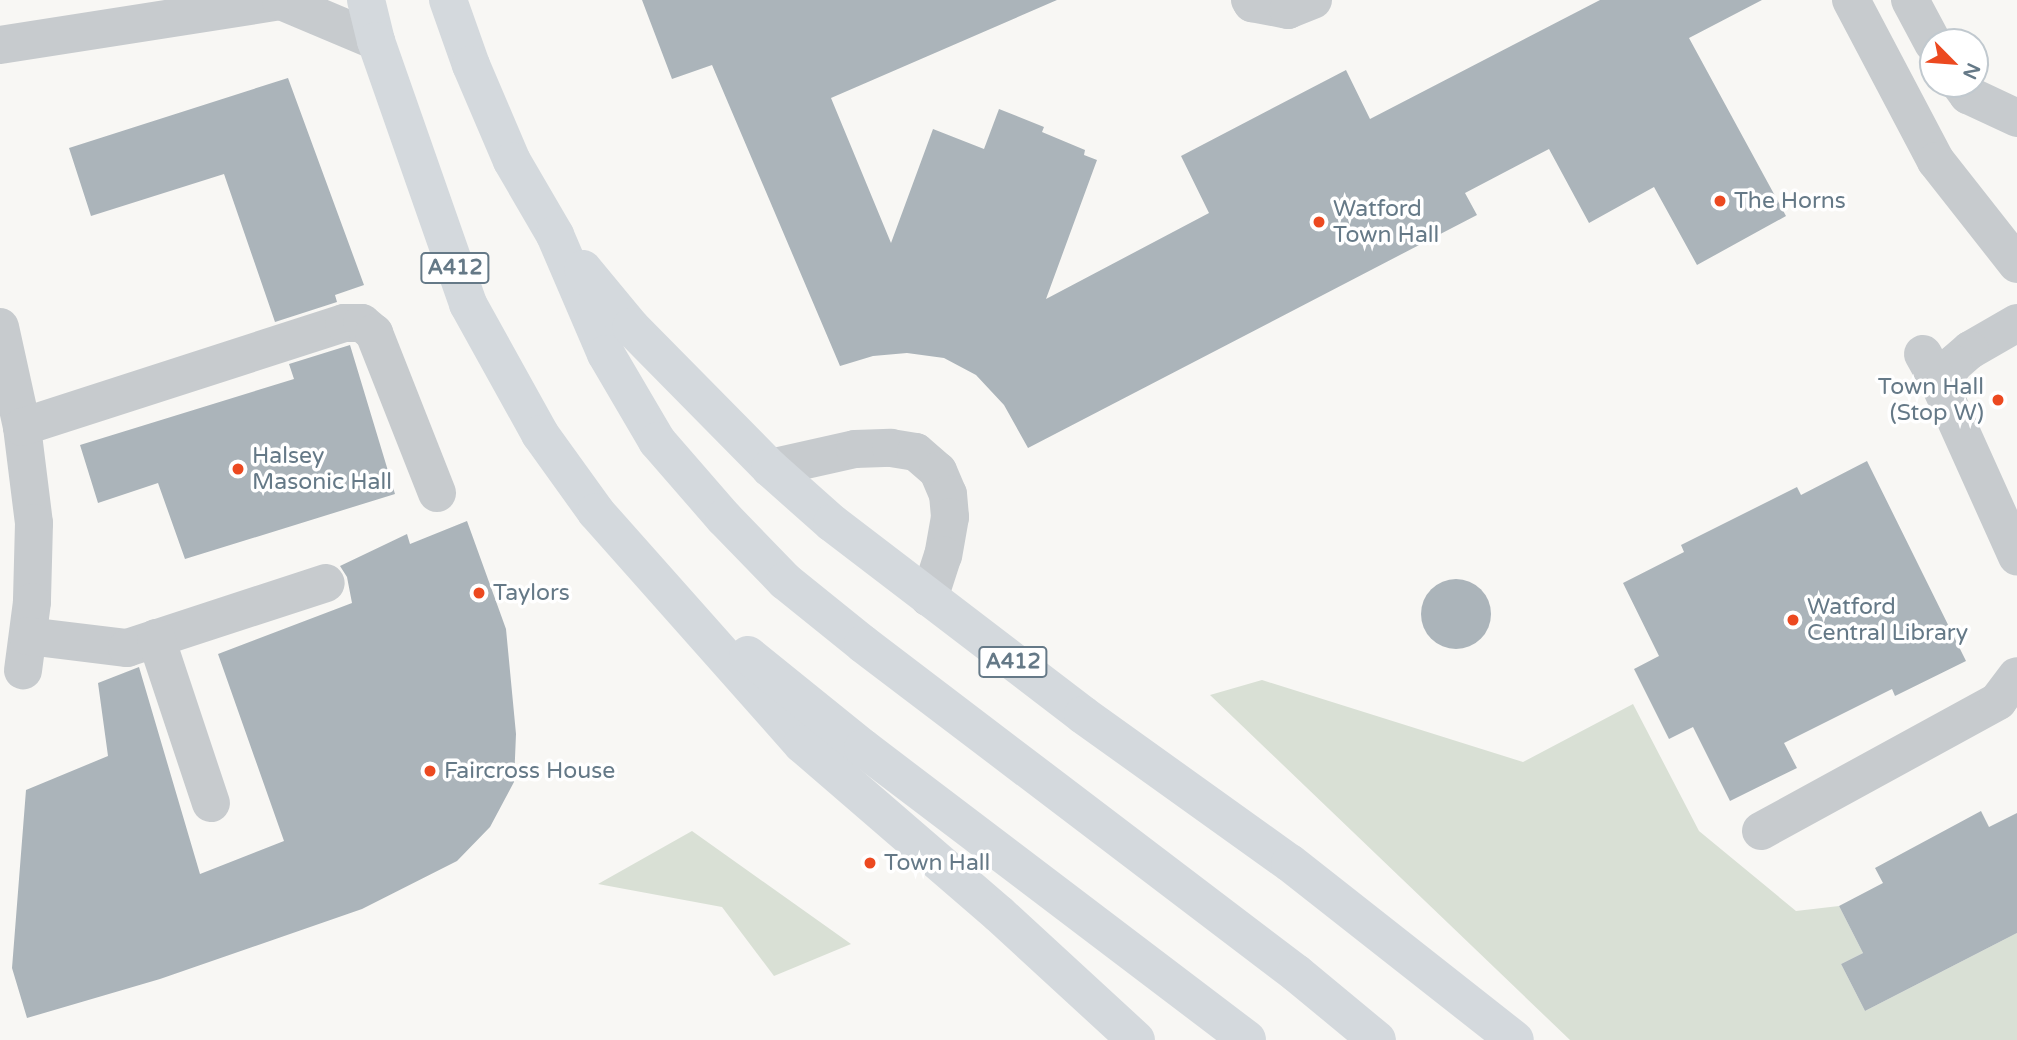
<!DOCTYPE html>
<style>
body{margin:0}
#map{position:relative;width:2017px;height:1040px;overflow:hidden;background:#f8f7f4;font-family:"Varela Round",sans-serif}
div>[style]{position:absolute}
.green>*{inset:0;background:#d9e0d5}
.building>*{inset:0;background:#abb4ba}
.round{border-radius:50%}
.minor>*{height:38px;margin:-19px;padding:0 19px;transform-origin:19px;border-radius:19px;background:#c7cbce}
.major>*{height:38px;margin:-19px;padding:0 19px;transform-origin:19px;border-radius:19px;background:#d4d9dd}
.dots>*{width:19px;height:19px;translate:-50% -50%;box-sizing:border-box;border:4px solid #fff;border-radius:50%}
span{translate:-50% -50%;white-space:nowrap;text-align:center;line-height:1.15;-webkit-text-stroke:7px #fff;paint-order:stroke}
.shield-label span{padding:2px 5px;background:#fff;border:2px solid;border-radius:5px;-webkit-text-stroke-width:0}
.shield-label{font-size:21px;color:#657987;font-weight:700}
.poi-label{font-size:23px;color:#657987}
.left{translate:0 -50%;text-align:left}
.right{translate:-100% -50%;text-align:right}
.north{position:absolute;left:1919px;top:28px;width:70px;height:70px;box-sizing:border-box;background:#fff;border:2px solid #c1c9cf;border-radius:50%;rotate:115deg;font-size:19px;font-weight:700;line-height:28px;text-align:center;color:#657987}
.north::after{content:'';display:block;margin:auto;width:24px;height:32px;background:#ec4920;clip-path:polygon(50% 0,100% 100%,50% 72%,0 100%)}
</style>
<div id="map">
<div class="green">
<i style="clip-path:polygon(1262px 680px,1523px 762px,1633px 704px,1699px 831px,1796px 911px,1839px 906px,1863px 953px,1841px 964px,1865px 1011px,2017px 933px,2017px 1040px,1570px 1040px,1210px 695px)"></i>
<i style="clip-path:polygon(692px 831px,851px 944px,774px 976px,722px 907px,598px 884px)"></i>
</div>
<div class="building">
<i style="clip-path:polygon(642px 0,1057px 0,831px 98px,891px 243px,933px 129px,984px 149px,999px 109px,1044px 127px,1042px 132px,1085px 150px,1084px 155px,1097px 160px,1046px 299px,1209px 213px,1181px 156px,1346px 70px,1370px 119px,1600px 0,1762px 0,1689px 38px,1786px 216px,1697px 265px,1654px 187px,1589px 223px,1549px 149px,1465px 193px,1477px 215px,1028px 448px,1004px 405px,976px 375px,944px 358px,907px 353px,873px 356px,840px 366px,712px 65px,672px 79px)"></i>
<i style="clip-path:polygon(288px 78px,364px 285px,335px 295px,337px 302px,275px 322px,224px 174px,91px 216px,69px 148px)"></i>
<i style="clip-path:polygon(350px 345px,395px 494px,185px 559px,158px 483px,98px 503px,80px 445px,294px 379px,289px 364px)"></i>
<i style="clip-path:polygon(1867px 461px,1966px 661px,1895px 696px,1892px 689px,1784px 743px,1797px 768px,1730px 801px,1693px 727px,1669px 739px,1634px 669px,1659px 656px,1623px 583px,1684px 552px,1681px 545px,1797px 487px,1801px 495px)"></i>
<i style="clip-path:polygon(467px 521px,506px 629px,516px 734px,514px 782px,490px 827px,457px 861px,362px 909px,160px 979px,27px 1018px,12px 968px,26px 790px,108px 756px,98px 683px,139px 667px,200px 874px,284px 841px,218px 654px,352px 603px,347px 577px,340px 566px,407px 534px,410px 544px)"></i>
<i class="round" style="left:1421px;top:579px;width:70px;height:70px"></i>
<i style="clip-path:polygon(1981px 811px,1989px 827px,2017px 813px,2017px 933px,1865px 1011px,1841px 964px,1863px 953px,1839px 906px,1883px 883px,1875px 868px)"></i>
</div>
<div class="minor">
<i style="left:1250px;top:0;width:4px;rotate:56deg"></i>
<i style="left:1252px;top:3px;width:37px;rotate:11deg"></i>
<i style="left:1288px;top:10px;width:27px;rotate:-22deg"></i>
<i style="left:1851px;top:0;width:182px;rotate:62.2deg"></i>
<i style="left:1936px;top:161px;width:131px;rotate:51.8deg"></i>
<i style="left:1910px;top:0;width:49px;rotate:61.9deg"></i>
<i style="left:0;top:45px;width:284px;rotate:-8.9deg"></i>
<i style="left:281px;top:1px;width:103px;rotate:22.8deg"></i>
<i style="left:1960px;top:84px;width:14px;rotate:54deg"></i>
<i style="left:1968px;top:95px;width:54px;rotate:25.1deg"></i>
<i style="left:2017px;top:323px;width:54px;rotate:150.1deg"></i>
<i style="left:1970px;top:350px;width:21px;rotate:139deg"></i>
<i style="left:1954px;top:364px;width:25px;rotate:124deg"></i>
<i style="left:1940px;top:385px;width:188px;rotate:65.8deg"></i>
<i style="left:0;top:327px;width:102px;rotate:77.6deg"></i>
<i style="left:22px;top:427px;width:97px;rotate:82.9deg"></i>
<i style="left:34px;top:523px;width:79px;rotate:91.5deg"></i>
<i style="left:32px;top:602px;width:69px;rotate:97.5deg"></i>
<i style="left:1923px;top:354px;width:35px;rotate:61deg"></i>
<i style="left:22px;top:427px;width:338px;rotate:-17.9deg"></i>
<i style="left:344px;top:323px;width:18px"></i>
<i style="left:362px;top:323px;width:16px;rotate:40deg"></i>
<i style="left:374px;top:333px;width:172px;rotate:68.5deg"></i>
<i style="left:770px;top:468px;width:87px;rotate:-12.6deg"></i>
<i style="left:855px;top:449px;width:36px;rotate:-2deg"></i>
<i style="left:891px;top:448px;width:25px;rotate:9deg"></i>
<i style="left:916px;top:452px;width:29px;rotate:41deg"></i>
<i style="left:938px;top:471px;width:25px;rotate:67deg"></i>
<i style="left:948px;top:494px;width:23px;rotate:85deg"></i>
<i style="left:950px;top:517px;width:39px;rotate:100deg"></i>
<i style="left:943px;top:555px;width:45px;rotate:108deg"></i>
<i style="left:28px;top:636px;width:100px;rotate:6.9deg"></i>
<i style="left:127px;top:648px;width:209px;rotate:-18.1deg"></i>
<i style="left:156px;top:638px;width:174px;rotate:71.6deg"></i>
<i style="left:1761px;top:831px;width:270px;rotate:-28.7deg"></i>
<i style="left:1998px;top:701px;width:31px;rotate:-53deg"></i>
</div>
<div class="major">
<i style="left:366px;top:0;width:42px;rotate:76.3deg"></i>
<i style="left:376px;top:41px;width:279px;rotate:70.7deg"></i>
<i style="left:468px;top:304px;width:149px;rotate:61deg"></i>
<i style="left:540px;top:434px;width:96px;rotate:54.3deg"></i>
<i style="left:596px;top:512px;width:310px;rotate:48.4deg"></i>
<i style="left:802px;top:744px;width:260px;rotate:40.8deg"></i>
<i style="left:999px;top:914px;width:186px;rotate:42.6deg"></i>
<i style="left:448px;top:0;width:69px;rotate:70.5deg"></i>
<i style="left:471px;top:65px;width:104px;rotate:66.9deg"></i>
<i style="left:512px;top:161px;width:86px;rotate:59.8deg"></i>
<i style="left:555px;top:235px;width:129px;rotate:66.8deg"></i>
<i style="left:606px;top:354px;width:101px;rotate:59.6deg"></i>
<i style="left:657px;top:441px;width:102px;rotate:49deg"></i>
<i style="left:724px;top:518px;width:88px;rotate:45.9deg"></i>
<i style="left:785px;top:581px;width:100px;rotate:38.9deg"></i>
<i style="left:863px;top:644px;width:544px;rotate:37.23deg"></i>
<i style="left:1296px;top:973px;width:105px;rotate:39.6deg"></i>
<i style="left:583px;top:269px;width:75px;rotate:50.4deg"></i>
<i style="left:631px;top:327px;width:198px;rotate:45.4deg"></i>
<i style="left:770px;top:468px;width:83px;rotate:41.6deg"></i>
<i style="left:832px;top:523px;width:316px;rotate:37.4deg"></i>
<i style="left:1083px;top:715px;width:254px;rotate:35.6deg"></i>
<i style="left:1290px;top:863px;width:286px;rotate:38.2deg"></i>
<i style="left:748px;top:655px;width:148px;rotate:39deg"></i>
<i style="left:863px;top:748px;width:482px;rotate:37.2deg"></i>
</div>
<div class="dots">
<i style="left:1720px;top:201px;background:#ec4920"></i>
<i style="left:1319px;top:222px;background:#ec4920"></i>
<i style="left:1998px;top:400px;background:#ec4920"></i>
<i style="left:238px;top:469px;background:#ec4920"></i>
<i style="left:479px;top:593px;background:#ec4920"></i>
<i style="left:1793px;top:620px;background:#ec4920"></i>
<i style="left:430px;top:771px;background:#ec4920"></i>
<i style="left:870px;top:863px;background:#ec4920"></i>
</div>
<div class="shield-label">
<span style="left:455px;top:268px">A412</span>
<span style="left:1013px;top:662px">A412</span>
</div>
<div class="poi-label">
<span class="left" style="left:1734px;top:201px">The Horns</span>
<span class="left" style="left:1333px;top:222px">Watford<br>Town Hall</span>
<span class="right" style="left:1984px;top:400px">Town Hall<br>(Stop W)</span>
<span class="left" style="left:252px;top:469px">Halsey<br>Masonic Hall</span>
<span class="left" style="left:493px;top:593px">Taylors</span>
<span class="left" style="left:1807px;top:620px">Watford<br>Central Library</span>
<span class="left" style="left:444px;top:771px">Faircross House</span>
<span class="left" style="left:884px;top:863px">Town Hall</span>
</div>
<div class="north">N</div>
</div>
